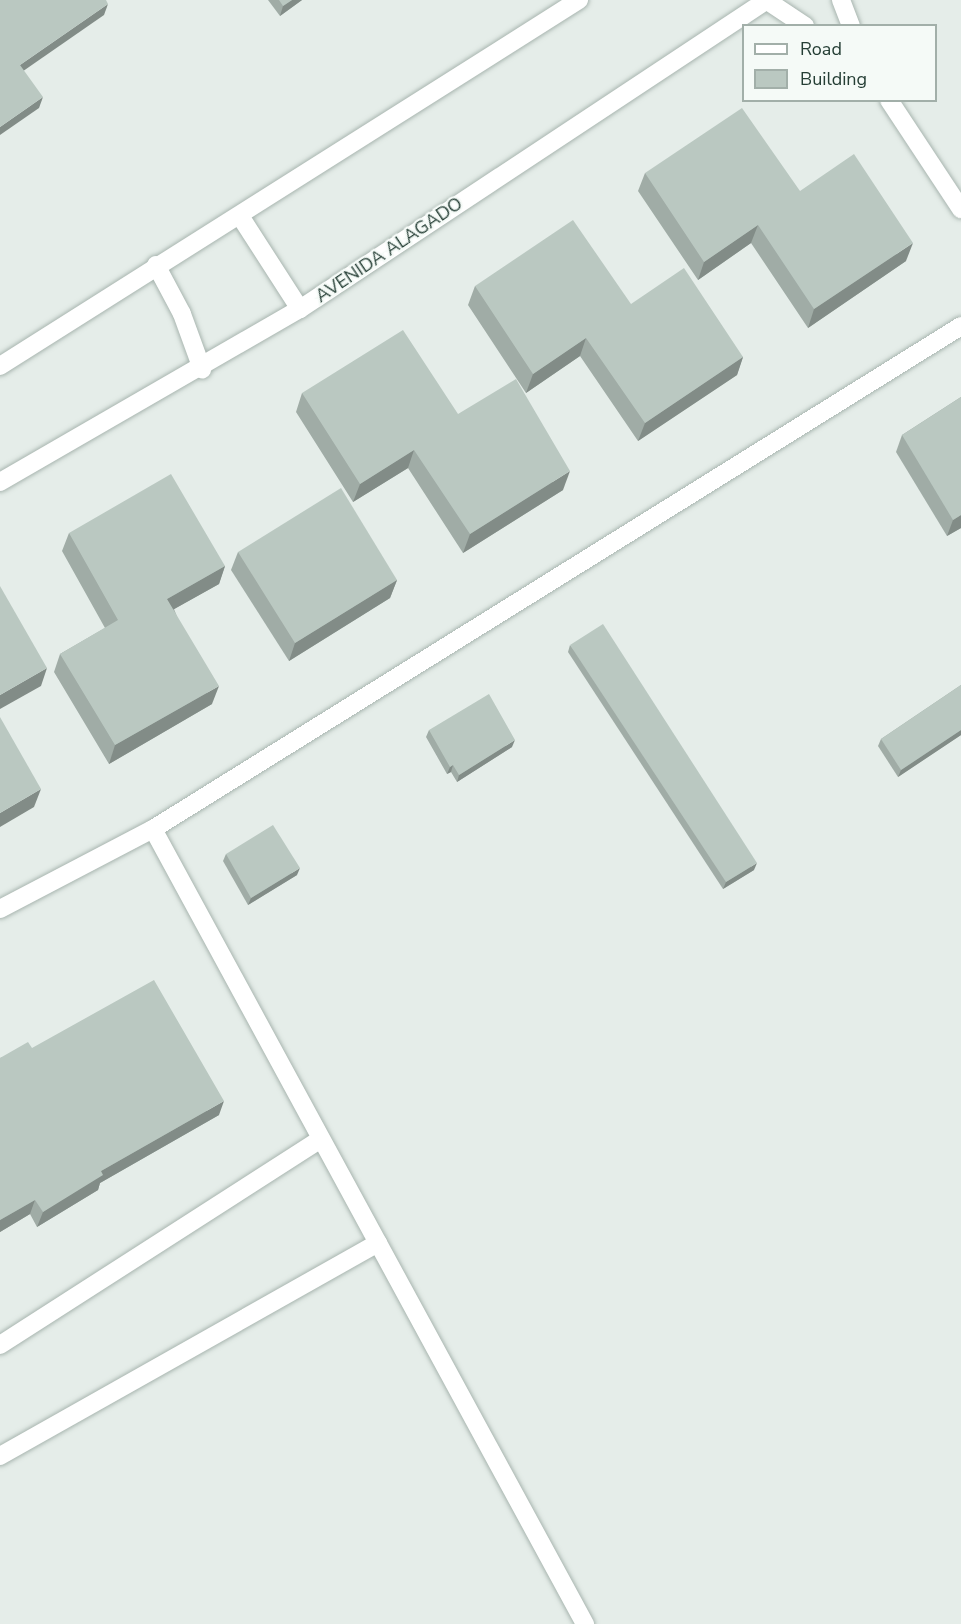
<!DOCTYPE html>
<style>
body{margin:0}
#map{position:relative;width:961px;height:1624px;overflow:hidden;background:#e5ede9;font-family:"Nunito Sans",sans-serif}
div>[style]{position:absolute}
.roads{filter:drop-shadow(0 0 2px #a8b5af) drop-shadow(0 0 2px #a8b5af)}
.service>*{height:18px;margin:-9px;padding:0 9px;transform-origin:9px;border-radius:9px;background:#fff}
.minor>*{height:18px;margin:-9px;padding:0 9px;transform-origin:9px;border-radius:9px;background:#fff}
.secondary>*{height:18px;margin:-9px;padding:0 9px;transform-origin:9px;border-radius:9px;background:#fff}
.wall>*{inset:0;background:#a0aca6}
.shaded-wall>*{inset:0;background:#828c87}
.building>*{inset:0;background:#bac8c1}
span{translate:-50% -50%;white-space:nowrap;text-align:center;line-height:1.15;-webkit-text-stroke:4.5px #f5faf7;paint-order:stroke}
.street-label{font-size:18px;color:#253e35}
.legend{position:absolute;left:742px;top:24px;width:195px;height:78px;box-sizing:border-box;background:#f5faf7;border:2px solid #a2afa9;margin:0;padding:8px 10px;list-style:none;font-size:18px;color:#253e35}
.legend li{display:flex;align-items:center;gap:12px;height:30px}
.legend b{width:30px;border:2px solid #a2afa9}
</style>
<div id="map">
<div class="roads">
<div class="service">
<i style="left:0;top:1345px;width:381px;rotate:-32.7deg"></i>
<i style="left:0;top:1456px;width:434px;rotate:-29.4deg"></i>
</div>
<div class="minor">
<i style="left:766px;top:0;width:47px;rotate:33.7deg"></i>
<i style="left:841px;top:0;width:28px;rotate:69deg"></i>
<i style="left:889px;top:100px;width:131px;rotate:56.6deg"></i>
<i style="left:153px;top:829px;width:905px;rotate:61.48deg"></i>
<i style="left:0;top:909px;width:173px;rotate:-27.6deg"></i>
<i style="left:153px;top:829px;width:952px;rotate:-31.9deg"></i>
</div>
<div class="secondary">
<i style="left:240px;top:216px;width:111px;rotate:57.2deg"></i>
<i style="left:156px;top:265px;width:55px;rotate:62deg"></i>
<i style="left:182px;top:314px;width:59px;rotate:70deg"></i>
<i style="left:0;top:366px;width:685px;rotate:-32.3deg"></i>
<i style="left:0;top:482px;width:346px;rotate:-30deg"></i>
<i style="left:300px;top:309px;width:560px;rotate:-33.49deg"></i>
</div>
</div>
<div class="wall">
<i style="clip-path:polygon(268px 0,302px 0,280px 16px)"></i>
<i style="clip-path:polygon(645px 173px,800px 191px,906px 261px,808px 328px,751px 243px,698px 280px,638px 191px)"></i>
<i style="clip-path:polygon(475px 286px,631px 304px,743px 357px,737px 375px,638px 441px,580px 356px,526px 393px,468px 305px)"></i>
<i style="clip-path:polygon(302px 393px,458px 414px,563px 490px,463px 553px,408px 468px,353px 502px,296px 412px)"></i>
<i style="clip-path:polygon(961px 397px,961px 528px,947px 536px,896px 452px,902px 435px)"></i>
<i style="clip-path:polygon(69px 533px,225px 566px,219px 584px,174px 609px,212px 704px,109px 764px,54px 672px,60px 654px,105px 628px,62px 551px)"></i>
<i style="clip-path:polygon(238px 552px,397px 580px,390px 598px,289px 661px,231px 570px)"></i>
<i style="clip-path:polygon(570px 645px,754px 870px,723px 889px,568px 652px)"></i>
<i style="clip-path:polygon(961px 685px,961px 735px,898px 777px,878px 746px,881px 739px)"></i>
<i style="clip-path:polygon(429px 730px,512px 747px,457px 782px,451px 772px,447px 774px,426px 737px)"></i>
<i style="clip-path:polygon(226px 854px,297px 875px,248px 905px,223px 861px)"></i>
<i style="clip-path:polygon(32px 1048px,219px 1115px,100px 1183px,98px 1190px,37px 1227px,30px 1214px,0 1232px,0 1058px)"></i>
</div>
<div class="shaded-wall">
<i style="clip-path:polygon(292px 0,302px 0,280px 16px,283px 6px)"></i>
<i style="clip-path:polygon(108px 4px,104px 15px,16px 76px,20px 65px)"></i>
<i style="clip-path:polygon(43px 97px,39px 108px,0 135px,0 127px)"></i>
<i style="clip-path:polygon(758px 225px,751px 243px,698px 280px,704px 262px)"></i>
<i style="clip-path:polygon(913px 243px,906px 261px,808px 328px,814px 309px)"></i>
<i style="clip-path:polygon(586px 338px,580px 356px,526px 393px,533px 374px)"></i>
<i style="clip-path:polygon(743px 357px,737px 375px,638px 441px,645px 423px)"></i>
<i style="clip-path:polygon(414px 450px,408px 468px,353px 502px,360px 484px)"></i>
<i style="clip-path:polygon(570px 471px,563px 490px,463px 553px,470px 534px)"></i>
<i style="clip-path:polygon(961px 515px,961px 528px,947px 536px,953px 520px)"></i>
<i style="clip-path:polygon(225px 566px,219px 584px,160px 617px,167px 599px)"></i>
<i style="clip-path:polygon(397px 580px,390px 598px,289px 661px,295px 643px)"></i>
<i style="clip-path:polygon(47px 668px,41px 686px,0 709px,0 695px)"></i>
<i style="clip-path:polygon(219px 686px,212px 704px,109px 764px,115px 745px)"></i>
<i style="clip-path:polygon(961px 730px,961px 735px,898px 777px,901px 770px)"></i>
<i style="clip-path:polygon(515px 740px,512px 747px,457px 782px,459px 775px)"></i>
<i style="clip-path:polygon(453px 765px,451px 772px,447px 774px,450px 767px)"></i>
<i style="clip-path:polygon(41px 789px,34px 807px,0 827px,0 813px)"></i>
<i style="clip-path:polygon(757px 863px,754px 870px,723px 889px,726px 882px)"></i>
<i style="clip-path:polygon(300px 868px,297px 875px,248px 905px,251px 898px)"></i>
<i style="clip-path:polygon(224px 1101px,219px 1115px,100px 1183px,98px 1190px,37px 1227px,43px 1212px,101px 1171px)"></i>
<i style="clip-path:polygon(35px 1200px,30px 1214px,0 1232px,0 1220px)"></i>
</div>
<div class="building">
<i style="clip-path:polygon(0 0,106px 0,108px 4px,20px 65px,43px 97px,0 127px)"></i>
<i style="clip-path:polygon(279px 0,292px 0,283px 6px)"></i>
<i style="clip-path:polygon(742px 108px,800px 191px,854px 154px,913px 243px,814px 309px,758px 225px,704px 262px,645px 173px)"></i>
<i style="clip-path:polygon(573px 220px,631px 304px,684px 268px,743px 357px,645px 423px,586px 338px,533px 374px,475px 286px)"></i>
<i style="clip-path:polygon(403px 330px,458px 414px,516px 379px,570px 471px,470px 534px,414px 450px,360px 484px,302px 393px)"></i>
<i style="clip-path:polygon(961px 397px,961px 515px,953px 520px,902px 435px)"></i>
<i style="clip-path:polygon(171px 474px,225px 566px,167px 599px,219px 686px,115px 745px,60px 654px,118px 620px,69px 533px)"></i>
<i style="clip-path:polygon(341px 488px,397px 580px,295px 643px,238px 552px)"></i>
<i style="clip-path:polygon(0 586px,47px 668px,0 695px)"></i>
<i style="clip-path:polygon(603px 624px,757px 863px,726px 882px,570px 645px)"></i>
<i style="clip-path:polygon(961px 685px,961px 730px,901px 770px,881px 739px)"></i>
<i style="clip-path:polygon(489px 694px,515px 740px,459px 775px,453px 765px,450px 767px,429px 730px)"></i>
<i style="clip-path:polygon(0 717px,41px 789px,0 813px)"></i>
<i style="clip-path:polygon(273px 825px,300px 868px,251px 898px,226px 854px)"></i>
<i style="clip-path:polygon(154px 980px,224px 1101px,101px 1171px,103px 1175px,43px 1212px,35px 1200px,0 1220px,0 1058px,28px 1042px,32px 1048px)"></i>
</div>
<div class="street-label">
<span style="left:389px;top:250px;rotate:-34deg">AVENIDA ALAGADO</span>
</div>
<ul class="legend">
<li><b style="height:8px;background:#fff"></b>Road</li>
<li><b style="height:16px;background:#bac8c1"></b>Building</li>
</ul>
</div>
